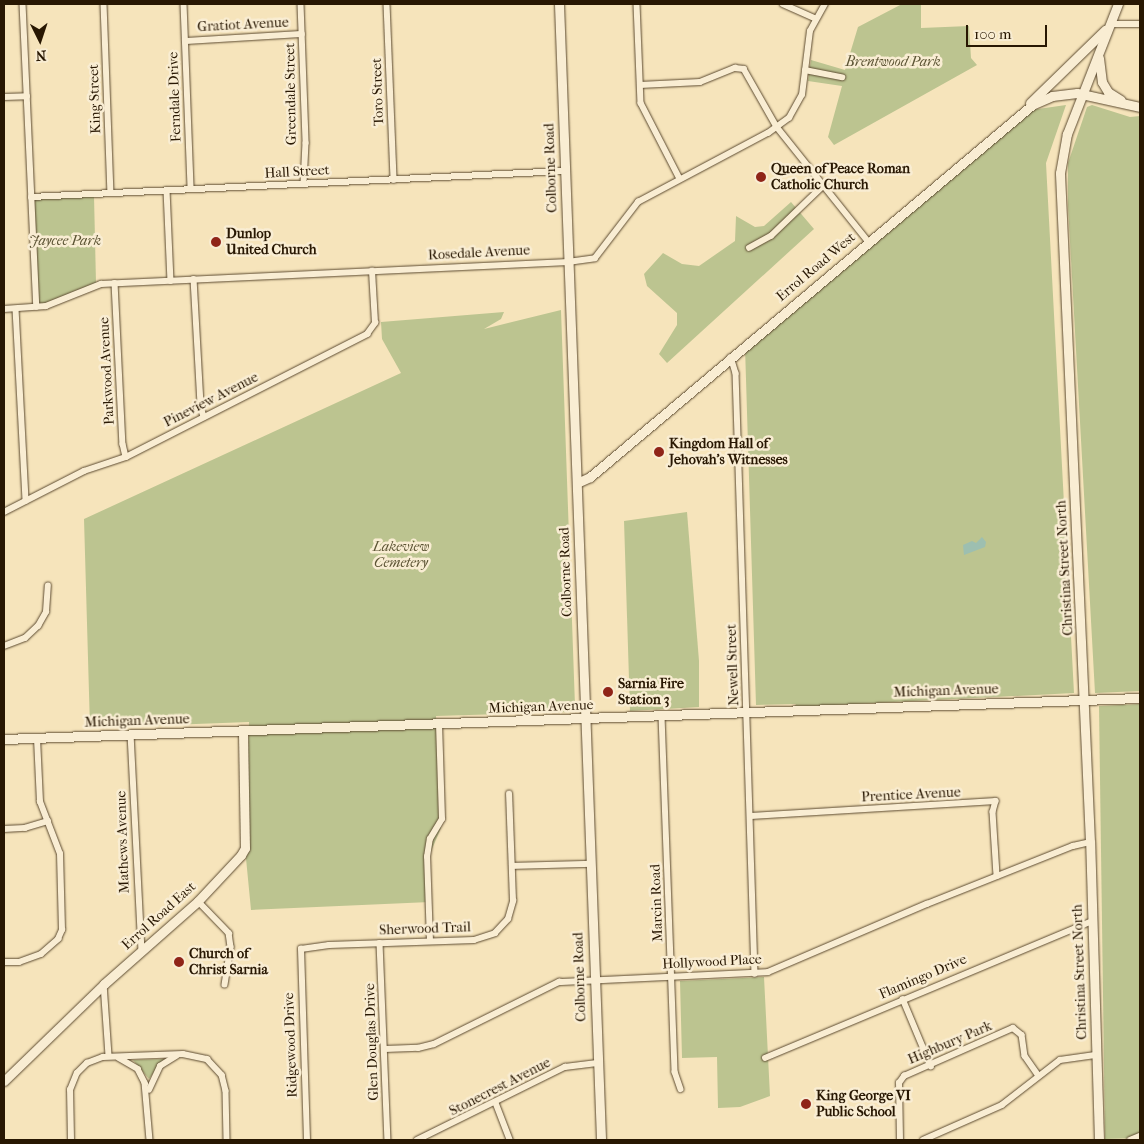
<!DOCTYPE html>
<style>
body{margin:0}
#map{position:relative;width:1144px;height:1144px;overflow:hidden;background:#f6e4bb;font-family:"IM FELL French Canon",serif}
div>[style]{position:absolute}
.green>*{inset:0;background:#bcc490}
.water>*{inset:0;background:#9dbfb0}
.roads{filter:drop-shadow(0 0 1px #5c4a30) drop-shadow(0 0 1px #5c4a30)}
.street>*{height:5.5px;margin:-2.75px;padding:0 2.75px;transform-origin:2.75px;border-radius:2.75px;background:#f9edd3}
.secondary>*{height:9px;margin:-4.5px;padding:0 4.5px;transform-origin:4.5px;border-radius:4.5px;background:#f9edd3}
.dots>*{width:14px;height:14px;translate:-50% -50%;box-sizing:border-box;border:2px solid #f9edd3;border-radius:50%}
span{translate:-50% -50%;white-space:nowrap;text-align:center;line-height:1.15;-webkit-text-stroke:5px #f9edd3;paint-order:stroke}
.street-label{font-size:14px;color:#281702}
.park-label{font-size:14px;color:#5c5434;font-style:italic}
.poi-label{font-size:14px;color:#281702;font-weight:700}
.left{translate:0 -50%;text-align:left}
.frame{position:absolute;inset:0;border:5px solid #281702;pointer-events:none}
.north{position:absolute;left:15px;top:15px;width:50px;height:50px;-webkit-text-stroke:4px #f9edd3;paint-order:stroke;rotate:176deg;font-size:14px;font-weight:700;line-height:20px;text-align:center;color:#281702}
.north::after{content:'';display:block;margin:auto;width:18px;height:22px;background:#281702;clip-path:polygon(50% 0,100% 100%,50% 72%,0 100%)}
.scale{position:absolute;left:966px;top:25px;width:81px;height:22px;box-sizing:border-box;border:2px solid #281702;border-top:0;padding-left:6px;font-size:15px;line-height:18px;white-space:nowrap;color:#281702;-webkit-text-stroke:4px #f9edd3;paint-order:stroke}
</style>
<div id="map">
<div class="green">
<i style="clip-path:polygon(902px 4px,921px 4px,921px 28px,969px 26px,971px 58px,977px 65px,834px 145px,828px 137px,842px 86px,808px 81px,811px 60px,845px 70px,858px 27px)"></i>
<i style="clip-path:polygon(1066px 105px,1046px 163px,1074px 693px,794px 707px,796px 704px,756px 705px,745px 347px,1031px 110px)"></i>
<i style="clip-path:polygon(1092px 105px,1130px 117px,1140px 116px,1140px 691px,1095px 693px,1068px 205px,1068px 163px,1087px 107px)"></i>
<i style="clip-path:polygon(94px 196px,96px 283px,38px 306px,32px 199px)"></i>
<i style="clip-path:polygon(791px 202px,814px 229px,667px 363px,659px 354px,677px 325px,677px 313px,647px 286px,644px 274px,663px 253px,682px 264px,699px 266px,735px 241px,736px 216px,755px 227px,764px 226px)"></i>
<i style="clip-path:polygon(561px 310px,575px 706px,569px 712px,436px 716px,442px 806px,441px 828px,429px 856px,430px 902px,251px 910px,245px 848px,249px 722px,90px 728px,84px 519px,401px 373px,382px 339px,381px 322px,504px 312px,501px 319px,484px 329px)"></i>
<i style="clip-path:polygon(687px 512px,699px 661px,699px 707px,630px 711px,624px 521px)"></i>
<i style="clip-path:polygon(1140px 704px,1140px 1138px,1105px 1139px,1099px 706px)"></i>
<i style="clip-path:polygon(764px 977px,770px 1096px,740px 1107px,718px 1108px,717px 1057px,682px 1058px,680px 981px)"></i>
<i style="clip-path:polygon(164px 1059px,149px 1079px,133px 1060px,163px 1059px)"></i>
</div>
<div class="water">
<i style="clip-path:polygon(982px 537px,986px 542px,985px 547px,964px 555px,963px 545px,972px 541px,976px 543px)"></i>
</div>
<div class="roads">
<div class="street">
<i style="left:23px;top:4px;width:303px;rotate:87.4deg"></i>
<i style="left:104px;top:4px;width:189px;rotate:87.9deg"></i>
<i style="left:184px;top:4px;width:185px;rotate:87.8deg"></i>
<i style="left:301px;top:4px;width:139px;rotate:87.9deg"></i>
<i style="left:306px;top:143px;width:41px;rotate:92.8deg"></i>
<i style="left:387px;top:4px;width:176px;rotate:87.7deg"></i>
<i style="left:637px;top:4px;width:99px;rotate:87.7deg"></i>
<i style="left:641px;top:103px;width:85px;rotate:62.8deg"></i>
<i style="left:783px;top:4px;width:34px;rotate:24deg"></i>
<i style="left:1110px;top:24px;width:30px"></i>
<i style="left:185px;top:41px;width:117px;rotate:-3.4deg"></i>
<i style="left:805px;top:70px;width:38px;rotate:11deg"></i>
<i style="left:640px;top:85px;width:60px;rotate:-2.9deg"></i>
<i style="left:700px;top:82px;width:38px;rotate:-22deg"></i>
<i style="left:735px;top:68px;width:9px;rotate:6deg"></i>
<i style="left:744px;top:69px;width:67px;rotate:60.4deg"></i>
<i style="left:777px;top:127px;width:146px;rotate:51.4deg"></i>
<i style="left:4px;top:97px;width:23px;rotate:-2deg"></i>
<i style="left:167px;top:190px;width:91px;rotate:87.5deg"></i>
<i style="left:31px;top:197px;width:535px;rotate:-2.79deg"></i>
<i style="left:749px;top:248px;width:25px;rotate:-29deg"></i>
<i style="left:771px;top:236px;width:74px;rotate:-43.9deg"></i>
<i style="left:194px;top:279px;width:127px;rotate:86.8deg"></i>
<i style="left:201px;top:406px;width:11px;rotate:75deg"></i>
<i style="left:115px;top:283px;width:161px;rotate:87.2deg"></i>
<i style="left:123px;top:444px;width:13px;rotate:77deg"></i>
<i style="left:4px;top:309px;width:42px;rotate:-4.1deg"></i>
<i style="left:46px;top:306px;width:59px;rotate:-21.8deg"></i>
<i style="left:101px;top:284px;width:468px;rotate:-2.7deg"></i>
<i style="left:568px;top:262px;width:27px;rotate:-8deg"></i>
<i style="left:595px;top:258px;width:71px;rotate:-52.5deg"></i>
<i style="left:638px;top:202px;width:147px;rotate:-28deg"></i>
<i style="left:768px;top:133px;width:26px;rotate:-36deg"></i>
<i style="left:789px;top:118px;width:26px;rotate:-61deg"></i>
<i style="left:802px;top:95px;width:64px;rotate:-82.9deg"></i>
<i style="left:810px;top:31px;width:31px;rotate:-61deg"></i>
<i style="left:16px;top:309px;width:192px;rotate:87deg"></i>
<i style="left:731px;top:357px;width:17px;rotate:73deg"></i>
<i style="left:736px;top:373px;width:601px;rotate:88.19deg"></i>
<i style="left:4px;top:512px;width:90px;rotate:-27.1deg"></i>
<i style="left:84px;top:471px;width:44px;rotate:-18.4deg"></i>
<i style="left:126px;top:457px;width:271px;rotate:-27deg"></i>
<i style="left:367px;top:334px;width:14px;rotate:-54deg"></i>
<i style="left:375px;top:323px;width:52px;rotate:-93.3deg"></i>
<i style="left:4px;top:646px;width:22px;rotate:-21deg"></i>
<i style="left:25px;top:638px;width:18px;rotate:-43deg"></i>
<i style="left:38px;top:626px;width:16px;rotate:-60deg"></i>
<i style="left:46px;top:612px;width:26px;rotate:-86deg"></i>
<i style="left:662px;top:716px;width:356px;rotate:87.9deg"></i>
<i style="left:675px;top:1072px;width:18px;rotate:71deg"></i>
<i style="left:131px;top:734px;width:215px;rotate:87.1deg"></i>
<i style="left:751px;top:816px;width:245px;rotate:-3.5deg"></i>
<i style="left:996px;top:801px;width:11px;rotate:105deg"></i>
<i style="left:993px;top:812px;width:64px;rotate:86.4deg"></i>
<i style="left:4px;top:829px;width:21px;rotate:-3deg"></i>
<i style="left:25px;top:828px;width:24px;rotate:-17deg"></i>
<i style="left:512px;top:866px;width:78px;rotate:-1.5deg"></i>
<i style="left:198px;top:901px;width:45px;rotate:45.9deg"></i>
<i style="left:229px;top:933px;width:14px;rotate:82deg"></i>
<i style="left:231px;top:947px;width:38px;rotate:99deg"></i>
<i style="left:430px;top:941px;width:84px;rotate:-92deg"></i>
<i style="left:427px;top:857px;width:18px;rotate:-81deg"></i>
<i style="left:430px;top:839px;width:23px;rotate:-59deg"></i>
<i style="left:442px;top:819px;width:94px;rotate:-91.8deg"></i>
<i style="left:380px;top:943px;width:197px;rotate:87.7deg"></i>
<i style="left:4px;top:962px;width:15px"></i>
<i style="left:19px;top:962px;width:23px;rotate:-20deg"></i>
<i style="left:41px;top:954px;width:23px;rotate:-41deg"></i>
<i style="left:58px;top:939px;width:10px;rotate:-66deg"></i>
<i style="left:62px;top:930px;width:76px;rotate:-91.5deg"></i>
<i style="left:60px;top:854px;width:56px;rotate:-111deg"></i>
<i style="left:40px;top:802px;width:64px;rotate:-92.7deg"></i>
<i style="left:104px;top:984px;width:72px;rotate:86deg"></i>
<i style="left:903px;top:999px;width:73px;rotate:67.3deg"></i>
<i style="left:385px;top:1049px;width:33px;rotate:-2deg"></i>
<i style="left:418px;top:1048px;width:16px;rotate:-14deg"></i>
<i style="left:434px;top:1044px;width:140px;rotate:-26.4deg"></i>
<i style="left:559px;top:982px;width:209px;rotate:-2.7deg"></i>
<i style="left:768px;top:972px;width:173px;rotate:-23.2deg"></i>
<i style="left:927px;top:904px;width:157px;rotate:-21.7deg"></i>
<i style="left:1073px;top:846px;width:17px;rotate:-13deg"></i>
<i style="left:119px;top:1058px;width:22px;rotate:30deg"></i>
<i style="left:138px;top:1069px;width:16px;rotate:63deg"></i>
<i style="left:145px;top:1083px;width:57px;rotate:85deg"></i>
<i style="left:765px;top:1058px;width:355px;rotate:-22.7deg"></i>
<i style="left:149px;top:1090px;width:26px;rotate:-65deg"></i>
<i style="left:160px;top:1066px;width:19px;rotate:-32deg"></i>
<i style="left:496px;top:1103px;width:40px;rotate:69deg"></i>
<i style="left:71px;top:1140px;width:50px;rotate:-91.1deg"></i>
<i style="left:70px;top:1090px;width:18px;rotate:-68deg"></i>
<i style="left:77px;top:1073px;width:14px;rotate:-45deg"></i>
<i style="left:87px;top:1063px;width:17px;rotate:-21deg"></i>
<i style="left:103px;top:1057px;width:80px;rotate:-2.1deg"></i>
<i style="left:183px;top:1054px;width:25px;rotate:12deg"></i>
<i style="left:207px;top:1059px;width:22px;rotate:47deg"></i>
<i style="left:222px;top:1075px;width:16px;rotate:76deg"></i>
<i style="left:226px;top:1091px;width:49px;rotate:88.8deg"></i>
<i style="left:307px;top:1140px;width:191px;rotate:-91.8deg"></i>
<i style="left:301px;top:949px;width:28px;rotate:-8deg"></i>
<i style="left:329px;top:945px;width:145px;rotate:-2deg"></i>
<i style="left:474px;top:940px;width:22px;rotate:-18deg"></i>
<i style="left:495px;top:933px;width:19px;rotate:-47deg"></i>
<i style="left:508px;top:919px;width:19px;rotate:-74deg"></i>
<i style="left:513px;top:901px;width:107px;rotate:-92.1deg"></i>
<i style="left:417px;top:1140px;width:165px;rotate:-26.3deg"></i>
<i style="left:565px;top:1067px;width:32px;rotate:-7deg"></i>
<i style="left:900px;top:1140px;width:57px;rotate:-91deg"></i>
<i style="left:899px;top:1083px;width:9px;rotate:-54deg"></i>
<i style="left:904px;top:1076px;width:119px;rotate:-23.8deg"></i>
<i style="left:1013px;top:1028px;width:11px;rotate:38deg"></i>
<i style="left:1022px;top:1035px;width:21px;rotate:82deg"></i>
<i style="left:1025px;top:1056px;width:24px;rotate:55deg"></i>
<i style="left:923px;top:1140px;width:86px;rotate:-23.9deg"></i>
<i style="left:1002px;top:1105px;width:73px;rotate:-37.8deg"></i>
<i style="left:1060px;top:1060px;width:37px;rotate:-8deg"></i>
<i style="left:1130px;top:1140px;width:11px;rotate:-22deg"></i>
</div>
<div class="secondary">
<i style="left:559px;top:4px;width:1137px;rotate:87.88deg"></i>
<i style="left:1099px;top:58px;width:24px;rotate:83deg"></i>
<i style="left:1102px;top:82px;width:12px;rotate:59deg"></i>
<i style="left:1108px;top:92px;width:15px;rotate:32deg"></i>
<i style="left:1030px;top:103px;width:105px;rotate:-44.2deg"></i>
<i style="left:577px;top:483px;width:14px;rotate:-25deg"></i>
<i style="left:590px;top:477px;width:578px;rotate:-40.08deg"></i>
<i style="left:1032px;top:105px;width:22px;rotate:-24deg"></i>
<i style="left:1052px;top:96px;width:25px;rotate:-7deg"></i>
<i style="left:1077px;top:93px;width:65px;rotate:12.5deg"></i>
<i style="left:4px;top:739px;width:1137px;rotate:-2.07deg"></i>
<i style="left:4px;top:1081px;width:139px;rotate:-44.1deg"></i>
<i style="left:104px;top:984px;width:125px;rotate:-41.4deg"></i>
<i style="left:198px;top:901px;width:63px;rotate:-46.9deg"></i>
<i style="left:241px;top:855px;width:8px;rotate:-60deg"></i>
<i style="left:245px;top:848px;width:116px;rotate:-91deg"></i>
<i style="left:1099px;top:1140px;width:298px;rotate:-91.7deg"></i>
<i style="left:1090px;top:842px;width:670px;rotate:-92.57deg"></i>
<i style="left:1060px;top:173px;width:40px;rotate:-80deg"></i>
<i style="left:1067px;top:134px;width:140px;rotate:-68.6deg"></i>
</div>
</div>
<div class="dots">
<i style="left:761px;top:177px;background:#8f2418"></i>
<i style="left:216px;top:242px;background:#8f2418"></i>
<i style="left:659px;top:452px;background:#8f2418"></i>
<i style="left:608px;top:692px;background:#8f2418"></i>
<i style="left:179px;top:962px;background:#8f2418"></i>
<i style="left:806px;top:1104px;background:#8f2418"></i>
</div>
<div class="street-label">
<span style="left:243px;top:25px;rotate:-3deg">Gratiot Avenue</span>
<span style="left:378px;top:92px;rotate:-92deg">Toro Street</span>
<span style="left:291px;top:94px;rotate:-91deg">Greendale Street</span>
<span style="left:175px;top:97px;rotate:-92deg">Ferndale Drive</span>
<span style="left:95px;top:99px;rotate:-92deg">King Street</span>
<span style="left:551px;top:168px;rotate:-92deg">Colborne Road</span>
<span style="left:297px;top:172px;rotate:-3deg">Hall Street</span>
<span style="left:479px;top:253px;rotate:-3deg">Rosedale Avenue</span>
<span style="left:816px;top:267px;rotate:-40deg">Errol Road West</span>
<span style="left:107px;top:371px;rotate:-93deg">Parkwood Avenue</span>
<span style="left:211px;top:400px;rotate:-27deg">Pineview Avenue</span>
<span style="left:1065px;top:568px;rotate:-93deg">Christina Street North</span>
<span style="left:566px;top:572px;rotate:-92deg">Colborne Road</span>
<span style="left:733px;top:665px;rotate:-92deg">Newell Street</span>
<span style="left:946px;top:691px;rotate:-2deg">Michigan Avenue</span>
<span style="left:541px;top:707px;rotate:-2deg">Michigan Avenue</span>
<span style="left:137px;top:721px;rotate:-2deg">Michigan Avenue</span>
<span style="left:911px;top:795px;rotate:-3deg">Prentice Avenue</span>
<span style="left:123px;top:842px;rotate:-92deg">Mathews Avenue</span>
<span style="left:657px;top:903px;rotate:-92deg">Marcin Road</span>
<span style="left:159px;top:916px;rotate:-42deg">Errol Road East</span>
<span style="left:425px;top:929px;rotate:-2deg">Sherwood Trail</span>
<span style="left:712px;top:962px;rotate:-3deg">Hollywood Place</span>
<span style="left:1080px;top:972px;rotate:-92deg">Christina Street North</span>
<span style="left:580px;top:977px;rotate:-92deg">Colborne Road</span>
<span style="left:923px;top:977px;rotate:-23deg">Flamingo Drive</span>
<span style="left:372px;top:1042px;rotate:-92deg">Glen Douglas Drive</span>
<span style="left:950px;top:1043px;rotate:-23deg">Highbury Park</span>
<span style="left:291px;top:1045px;rotate:-92deg">Ridgewood Drive</span>
<span style="left:500px;top:1087px;rotate:-27deg">Stonecrest Avenue</span>
</div>
<div class="park-label">
<span style="left:893px;top:62px">Brentwood Park</span>
<span style="left:65px;top:241px">Jaycee Park</span>
<span style="left:401px;top:555px">Lakeview<br>Cemetery</span>
</div>
<div class="poi-label">
<span class="left" style="left:771px;top:177px">Queen of Peace Roman<br>Catholic Church</span>
<span class="left" style="left:226px;top:242px">Dunlop<br>United Church</span>
<span class="left" style="left:669px;top:452px">Kingdom Hall of<br>Jehovah's Witnesses</span>
<span class="left" style="left:618px;top:692px">Sarnia Fire<br>Station 3</span>
<span class="left" style="left:189px;top:962px">Church of<br>Christ Sarnia</span>
<span class="left" style="left:816px;top:1104px">King George VI<br>Public School</span>
</div>
<div class="frame"></div>
<div class="north">N</div>
<div class="scale">100 m</div>
</div>
